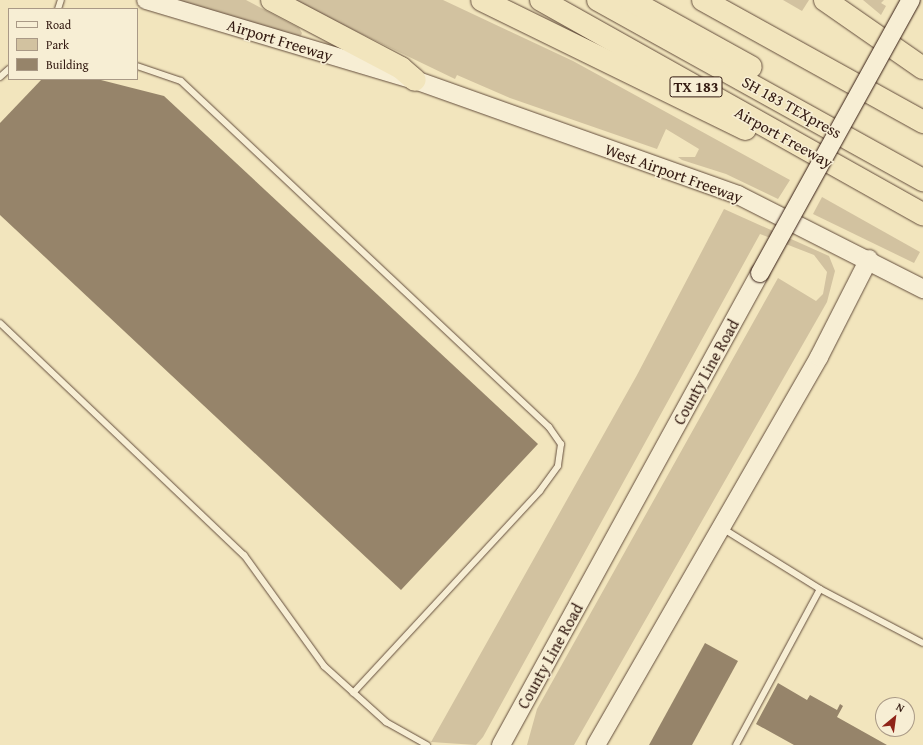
<!DOCTYPE html>
<style>
body{margin:0}
#map{position:relative;width:923px;height:745px;overflow:hidden;background:#f2e5bd;font-family:"Gentium Book Plus",serif}
div>[style]{position:absolute}
.green>*{inset:0;background:#d2c2a0}
.building>*{inset:0;background:#96846a}
.roads{filter:drop-shadow(0 0 1px #634d3c) drop-shadow(0 0 1px #634d3c)}
.lane>*{height:6px;margin:-3px;padding:0 3px;transform-origin:3px;border-radius:3px;background:#f7eed4}
.secondary>*{height:18px;margin:-9px;padding:0 9px;transform-origin:9px;border-radius:9px;background:#f7eed4}
.highway>*{height:22px;margin:-11px;padding:0 11px;transform-origin:11px;border-radius:11px;background:#f2e5bd}
.bridges{filter:drop-shadow(0 0 1px #331a11) drop-shadow(0 0 1px #331a11)}
.secondary-bridge>*{height:18px;margin:-9px;padding:0 9px;transform-origin:9px;border-radius:9px;background:#f7eed4}
span{translate:-50% -50%;white-space:nowrap;text-align:center;line-height:1.15;-webkit-text-stroke:3px #f7eed4;paint-order:stroke}
.shield-label span{padding:1px 3px;background:#f7eed4;border:1px solid;border-radius:3px;-webkit-text-stroke-width:0}
.shield-label{font-size:15px;color:#331a11;font-weight:700}
.street-label{font-size:16px;color:#331a11}
.legend{position:absolute;left:8px;top:8px;width:130px;height:72px;box-sizing:border-box;background:#f7eed4;border:1px solid #a99986;margin:0;padding:5px 7px;list-style:none;font-size:12px;color:#331a11}
.legend li{display:flex;align-items:center;gap:8px;height:20px}
.legend b{width:20px;border:1px solid #a99986}
.north{position:absolute;left:875px;top:697px;width:40px;height:40px;box-sizing:border-box;background:#f7eed4;border:1px solid #a99986;border-radius:50%;rotate:29deg;font-size:11px;font-weight:700;line-height:16px;text-align:center;color:#331a11}
.north::after{content:'';display:block;margin:auto;width:14px;height:18px;background:#8f2418;clip-path:polygon(50% 0,100% 100%,50% 72%,0 100%)}
</style>
<div id="map">
<div class="green">
<i style="clip-path:polygon(177px 0,246px 0,299px 28px,302px 33px,300px 38px)"></i>
<i style="clip-path:polygon(291px 0,443px 0,573px 61px,790px 180px,778px 199px,726px 174px,682px 160px,678px 157px,695px 157px,699px 149px,666px 129px,657px 149px,510px 98px,457px 75px,455px 79px)"></i>
<i style="clip-path:polygon(783px 0,809px 0,802px 11px)"></i>
<i style="clip-path:polygon(863px 0,884px 0,881px 3px,886px 6px,881px 15px)"></i>
<i style="clip-path:polygon(822px 197px,920px 252px,914px 263px,813px 214px)"></i>
<i style="clip-path:polygon(724px 209px,829px 256px,835px 271px,827px 302px,574px 745px,527px 745px,537px 709px,778px 278px,816px 301px,823px 294px,827px 272px,814px 255px,760px 234px,483px 737px,476px 745px,431px 742px,637px 375px)"></i>
</div>
<div class="building">
<i style="clip-path:polygon(42px 79px,97px 79px,164px 96px,538px 444px,401px 590px,0 215px,0 123px)"></i>
<i style="clip-path:polygon(705px 643px,738px 661px,692px 745px,649px 745px)"></i>
<i style="clip-path:polygon(778px 683px,807px 700px,810px 695px,837px 710px,840px 704px,843px 706px,837px 717px,887px 745px,794px 745px,756px 724px)"></i>
</div>
<div class="roads">
<div class="lane">
<i style="left:58px;top:9px;width:9px;rotate:-72deg"></i>
<i style="left:137px;top:66px;width:46px;rotate:18.8deg"></i>
<i style="left:181px;top:81px;width:505px;rotate:43.24deg"></i>
<i style="left:549px;top:427px;width:21px;rotate:55deg"></i>
<i style="left:561px;top:444px;width:22px;rotate:98deg"></i>
<i style="left:558px;top:466px;width:31px;rotate:126deg"></i>
<i style="left:540px;top:491px;width:275px;rotate:132.8deg"></i>
<i style="left:0;top:77px;width:12px;rotate:-42deg"></i>
<i style="left:0;top:323px;width:337px;rotate:43.6deg"></i>
<i style="left:244px;top:555px;width:137px;rotate:54.2deg"></i>
<i style="left:324px;top:666px;width:84px;rotate:42.1deg"></i>
<i style="left:386px;top:722px;width:47px;rotate:29.3deg"></i>
<i style="left:722px;top:528px;width:115px;rotate:31.9deg"></i>
<i style="left:820px;top:589px;width:116px;rotate:27.7deg"></i>
<i style="left:736px;top:745px;width:177px;rotate:-61.7deg"></i>
</div>
<div class="secondary">
<i style="left:146px;top:0;width:281px;rotate:16.6deg"></i>
<i style="left:415px;top:80px;width:343px;rotate:19.6deg"></i>
<i style="left:738px;top:195px;width:208px;rotate:26.9deg"></i>
<i style="left:501px;top:745px;width:538px;rotate:-61.25deg"></i>
<i style="left:596px;top:745px;width:448px;rotate:-60.1deg"></i>
<i style="left:819px;top:357px;width:110px;rotate:-63deg"></i>
</div>
<div class="highway">
<i style="left:272px;top:0;width:146px;rotate:27.8deg"></i>
<i style="left:401px;top:68px;width:18px;rotate:41deg"></i>
<i style="left:482px;top:0;width:293px;rotate:26.1deg"></i>
<i style="left:541px;top:0;width:438px;rotate:29.3deg"></i>
<i style="left:598px;top:0;width:372px;rotate:29deg"></i>
<i style="left:630px;top:0;width:138px;rotate:29deg"></i>
<i style="left:703px;top:0;width:252px;rotate:29deg"></i>
<i style="left:825px;top:0;width:119px;rotate:34.8deg"></i>
</div>
</div>
<div class="bridges">
<div class="secondary-bridge">
<i style="left:760px;top:273px;width:312px;rotate:-61.1deg"></i>
</div>
</div>
<div class="shield-label">
<span style="left:696px;top:87px">TX 183</span>
</div>
<div class="street-label">
<span style="left:280px;top:40px;rotate:17deg">Airport Freeway</span>
<span style="left:792px;top:107px;rotate:29deg">SH 183 TEXpress</span>
<span style="left:784px;top:137px;rotate:29deg">Airport Freeway</span>
<span style="left:674px;top:173px;rotate:20deg">West Airport Freeway</span>
<span style="left:706px;top:372px;rotate:-61deg">County Line Road</span>
<span style="left:550px;top:656px;rotate:-61deg">County Line Road</span>
</div>
<ul class="legend">
<li><b style="height:5px;background:#f7eed4"></b>Road</li>
<li><b style="height:11px;background:#d2c2a0"></b>Park</li>
<li><b style="height:11px;background:#96846a"></b>Building</li>
</ul>
<div class="north">N</div>
</div>
